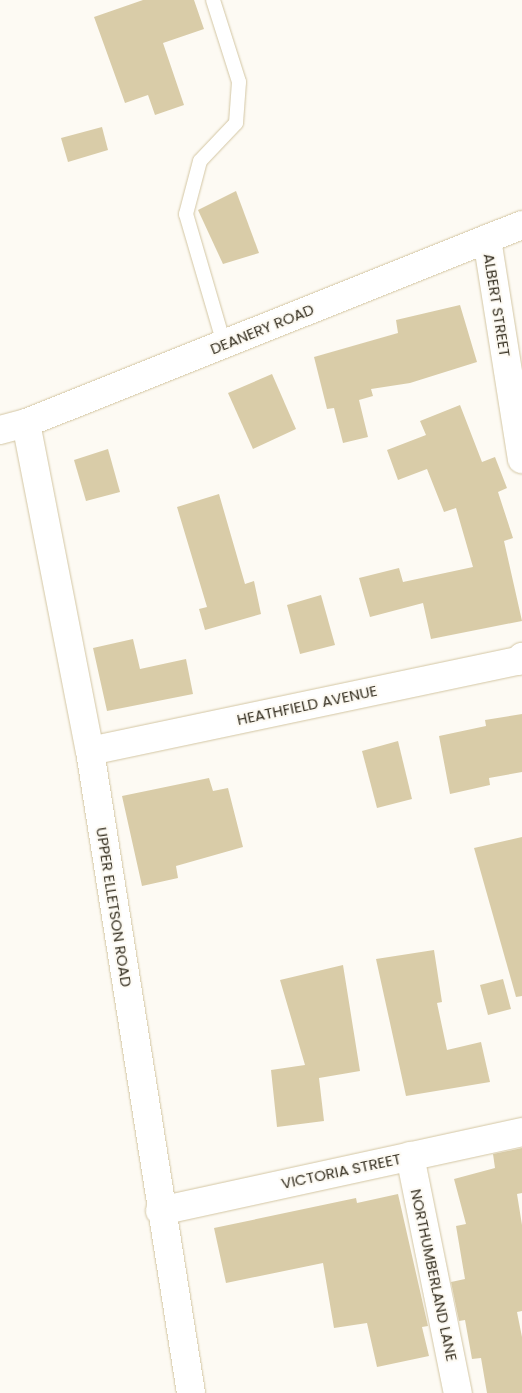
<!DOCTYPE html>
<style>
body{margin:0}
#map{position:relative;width:522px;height:1393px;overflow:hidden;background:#fdfaf3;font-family:Poppins,sans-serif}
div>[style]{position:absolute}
.building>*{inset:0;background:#d9cca8}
.roads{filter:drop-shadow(0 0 1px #d3c6a3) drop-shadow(0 0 1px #d3c6a3)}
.service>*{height:14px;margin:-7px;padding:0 7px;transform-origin:7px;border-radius:7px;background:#fff}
.minor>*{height:28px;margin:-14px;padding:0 14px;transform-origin:14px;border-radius:14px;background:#fff}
.tertiary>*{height:28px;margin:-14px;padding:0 14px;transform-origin:14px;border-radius:14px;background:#fff}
span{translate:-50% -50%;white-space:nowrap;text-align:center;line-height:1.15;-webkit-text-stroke:4px #fdfaf3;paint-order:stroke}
.street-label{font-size:15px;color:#363022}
</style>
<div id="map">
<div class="building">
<i style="clip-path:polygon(143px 0,194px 0,204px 29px,163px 43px,184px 105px,155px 115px,148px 95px,125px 103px,94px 17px)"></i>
<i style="clip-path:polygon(102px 127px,108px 150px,68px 162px,61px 138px)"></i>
<i style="clip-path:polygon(236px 191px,259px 253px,223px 264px,198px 210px)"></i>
<i style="clip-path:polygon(460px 305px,477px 362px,410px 383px,371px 389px,373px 396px,359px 400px,368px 437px,343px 443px,334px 408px,327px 409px,314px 357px,398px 333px,396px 320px)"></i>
<i style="clip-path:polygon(272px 374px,296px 429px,253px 449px,228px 393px)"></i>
<i style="clip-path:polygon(460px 405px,482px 462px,495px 457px,507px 488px,498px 492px,513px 538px,504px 541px,522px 621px,431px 639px,423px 603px,370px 617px,359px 578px,399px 568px,403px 582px,473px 567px,456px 508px,444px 512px,427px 469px,398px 480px,387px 450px,426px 435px,420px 421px)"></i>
<i style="clip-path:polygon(108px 449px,120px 492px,86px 501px,74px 460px)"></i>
<i style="clip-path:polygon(219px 494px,245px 584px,254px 581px,261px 614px,205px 630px,199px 609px,207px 607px,177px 507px)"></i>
<i style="clip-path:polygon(321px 595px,335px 645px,300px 654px,287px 605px)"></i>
<i style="clip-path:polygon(133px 639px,140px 669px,186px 659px,193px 694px,107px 711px,93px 648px)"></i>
<i style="clip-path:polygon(522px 714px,522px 772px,489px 778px,490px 785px,450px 794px,439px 736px,486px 726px,485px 720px)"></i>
<i style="clip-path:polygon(398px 741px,412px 799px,377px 808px,362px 751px)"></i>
<i style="clip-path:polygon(209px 778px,213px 791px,228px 788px,243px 847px,176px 866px,178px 878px,142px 886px,122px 796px)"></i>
<i style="clip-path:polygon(522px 837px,522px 996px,516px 997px,474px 848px)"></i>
<i style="clip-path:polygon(434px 950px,442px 1002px,437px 1003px,447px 1050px,481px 1042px,490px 1082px,406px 1096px,376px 959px)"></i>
<i style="clip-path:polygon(343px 965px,360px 1071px,319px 1078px,324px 1121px,277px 1127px,271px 1070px,305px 1065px,280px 980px)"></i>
<i style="clip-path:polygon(503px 979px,511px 1009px,488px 1015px,480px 985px)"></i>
<i style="clip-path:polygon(522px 1148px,522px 1193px,517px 1194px,522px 1225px,522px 1311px,517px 1312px,522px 1337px,522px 1393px,487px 1393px,481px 1358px,472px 1359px,465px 1320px,459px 1321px,451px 1282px,465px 1279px,456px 1226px,466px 1224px,454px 1179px,495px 1168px,493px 1154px)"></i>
<i style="clip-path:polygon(398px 1194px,428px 1326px,422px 1327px,429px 1356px,377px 1367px,367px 1323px,334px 1328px,323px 1263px,226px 1283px,214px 1228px,356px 1198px,357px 1203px)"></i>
</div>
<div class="roads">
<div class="service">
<i style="left:213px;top:0;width:86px;rotate:72.4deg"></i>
<i style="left:239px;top:82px;width:41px;rotate:94.2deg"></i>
<i style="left:236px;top:123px;width:52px;rotate:133.5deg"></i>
<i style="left:200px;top:161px;width:55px;rotate:104.8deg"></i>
<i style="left:186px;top:214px;width:135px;rotate:73.7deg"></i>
</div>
<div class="minor">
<i style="left:487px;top:239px;width:223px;rotate:81deg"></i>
<i style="left:90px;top:751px;width:437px;rotate:-11.9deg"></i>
<i style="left:518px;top:661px;width:6px;rotate:-45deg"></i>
<i style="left:410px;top:1156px;width:242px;rotate:78.6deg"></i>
<i style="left:160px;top:1211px;width:371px;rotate:-12.3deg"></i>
</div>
<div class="tertiary">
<i style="left:26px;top:423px;width:334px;rotate:79deg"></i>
<i style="left:90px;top:751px;width:650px;rotate:81.06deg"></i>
<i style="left:0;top:430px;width:27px;rotate:-15deg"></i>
<i style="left:26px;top:423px;width:534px;rotate:-21.76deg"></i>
</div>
</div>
<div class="street-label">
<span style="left:497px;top:305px;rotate:81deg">ALBERT STREET</span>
<span style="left:262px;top:329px;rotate:-22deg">DEANERY ROAD</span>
<span style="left:307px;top:705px;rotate:-12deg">HEATHFIELD AVENUE</span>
<span style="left:114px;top:907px;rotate:81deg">UPPER ELLETSON ROAD</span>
<span style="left:341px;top:1171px;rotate:-12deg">VICTORIA STREET</span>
<span style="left:434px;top:1275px;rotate:78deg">NORTHUMBERLAND LANE</span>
</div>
</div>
